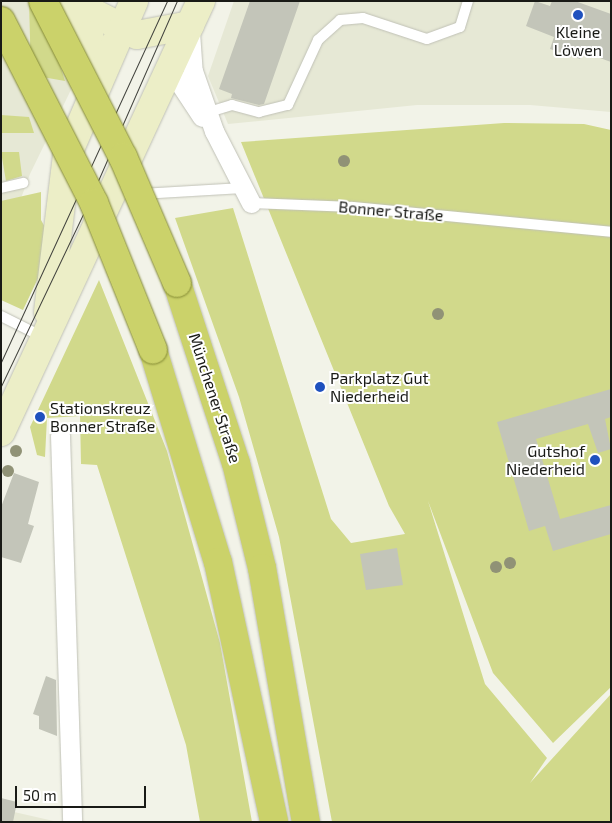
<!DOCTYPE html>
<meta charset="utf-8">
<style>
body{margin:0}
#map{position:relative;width:612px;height:823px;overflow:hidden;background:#f2f3e8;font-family:"Exo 2",sans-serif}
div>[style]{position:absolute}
.built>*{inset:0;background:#e6e8d5}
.green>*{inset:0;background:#d1d98b}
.building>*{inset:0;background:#c3c5b9}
.roads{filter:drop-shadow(0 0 1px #c0c1b6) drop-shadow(0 0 1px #c0c1b6)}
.service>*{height:10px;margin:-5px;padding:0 5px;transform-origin:5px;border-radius:5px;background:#fff}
.minor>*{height:19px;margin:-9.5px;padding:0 9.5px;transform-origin:9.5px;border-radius:9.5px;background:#fff}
.secondary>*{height:28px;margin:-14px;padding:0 14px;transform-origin:14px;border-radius:14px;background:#eceec7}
.trunk>*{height:28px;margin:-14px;padding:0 14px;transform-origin:14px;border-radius:14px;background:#cbd26a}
.tram>*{height:1px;margin:-0.5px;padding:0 0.5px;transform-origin:0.5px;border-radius:0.5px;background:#42433e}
.bridges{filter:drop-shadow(0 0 1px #848a34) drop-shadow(0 0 1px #848a34)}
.trunk-bridge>*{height:28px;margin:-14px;padding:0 14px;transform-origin:14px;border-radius:14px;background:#cbd26a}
.trees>*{width:12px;height:12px;margin:-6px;border-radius:50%;background:#909276}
.dots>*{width:14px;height:14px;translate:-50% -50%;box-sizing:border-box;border:2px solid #fff;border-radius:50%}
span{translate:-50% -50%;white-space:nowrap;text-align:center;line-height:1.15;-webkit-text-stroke:4px #fff;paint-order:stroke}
.poi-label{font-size:16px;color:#191a16}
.left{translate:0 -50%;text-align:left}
.right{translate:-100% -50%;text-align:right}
.street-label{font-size:16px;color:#191a16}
.frame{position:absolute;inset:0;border:2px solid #191a16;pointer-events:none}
.scale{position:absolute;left:15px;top:786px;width:131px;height:22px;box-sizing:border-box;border:2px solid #191a16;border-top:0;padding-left:6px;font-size:15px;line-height:18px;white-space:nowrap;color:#191a16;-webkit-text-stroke:4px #fff;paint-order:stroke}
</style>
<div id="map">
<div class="built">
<i style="clip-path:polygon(1px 1px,47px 1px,102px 26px,30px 174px,1px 252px)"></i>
<i style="clip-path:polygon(234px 1px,611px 1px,611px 112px,530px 105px,417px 105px,228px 124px,208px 76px)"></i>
<i style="clip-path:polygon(1px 809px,58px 822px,1px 822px)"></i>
</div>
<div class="green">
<i style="clip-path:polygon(29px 1px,40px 4px,65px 81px,31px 75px)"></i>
<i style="clip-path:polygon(1px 115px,29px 117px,34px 133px,1px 133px)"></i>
<i style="clip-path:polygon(504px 123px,584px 124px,611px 130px,611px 687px,553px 743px,493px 673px,428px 501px,485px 684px,547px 758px,530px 783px,611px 694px,611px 822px,332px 822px,279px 537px,239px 397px,175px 218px,233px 208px,331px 519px,351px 543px,405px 534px,389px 506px,241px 142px)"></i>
<i style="clip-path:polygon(1px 152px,19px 152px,22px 176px,6px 181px)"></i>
<i style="clip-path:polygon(41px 192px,41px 220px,50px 236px,48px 257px,23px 310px,1px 300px,1px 201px)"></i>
<i style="clip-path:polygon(99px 280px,167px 451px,220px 643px,252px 822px,200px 822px,186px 745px,97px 465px,81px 464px,80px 416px,47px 418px,45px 457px,37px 455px,30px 427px)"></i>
</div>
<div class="building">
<i style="clip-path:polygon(250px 1px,300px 1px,264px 104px,259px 105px,231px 98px,232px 94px,219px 89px)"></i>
<i style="clip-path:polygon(535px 1px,550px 6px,552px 1px,575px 1px,611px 14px,611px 62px,583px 52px,580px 59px,550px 49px,554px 37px,526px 26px)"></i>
<i style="clip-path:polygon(611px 389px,611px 417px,605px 419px,611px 449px,598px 453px,588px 424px,536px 439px,560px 519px,611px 505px,611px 534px,553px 551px,545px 526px,529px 531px,497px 422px)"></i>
<i style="clip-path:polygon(14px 473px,39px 482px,28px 524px,34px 526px,21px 563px,1px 557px,1px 507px)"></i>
<i style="clip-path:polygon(397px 548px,403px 585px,366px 590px,360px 554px)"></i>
<i style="clip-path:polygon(46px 676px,56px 680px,57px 736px,39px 729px,39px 716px,33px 714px)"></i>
<i style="clip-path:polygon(1px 798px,17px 802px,13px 822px,1px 822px)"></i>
</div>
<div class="roads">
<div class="service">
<i style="left:209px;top:112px;width:24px;rotate:-17deg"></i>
<i style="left:232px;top:105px;width:28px;rotate:15deg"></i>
<i style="left:259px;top:112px;width:30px;rotate:-14deg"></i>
<i style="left:288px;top:105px;width:72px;rotate:-65.2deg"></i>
<i style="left:318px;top:40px;width:30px;rotate:-42deg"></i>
<i style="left:340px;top:20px;width:23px;rotate:-5deg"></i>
<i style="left:363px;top:18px;width:67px;rotate:18.2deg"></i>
<i style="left:427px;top:39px;width:35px;rotate:-20deg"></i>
<i style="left:460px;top:27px;width:27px;rotate:-73deg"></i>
<i style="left:1px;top:188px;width:23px;rotate:-13deg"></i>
<i style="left:141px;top:194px;width:102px;rotate:-3.4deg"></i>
<i style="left:251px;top:203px;width:102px;rotate:2.2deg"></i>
<i style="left:353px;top:207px;width:259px;rotate:5.5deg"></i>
<i style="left:1px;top:316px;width:47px;rotate:26.6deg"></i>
</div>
<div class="minor">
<i style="left:190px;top:32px;width:39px;rotate:86deg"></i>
<i style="left:193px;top:71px;width:64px;rotate:70.7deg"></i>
<i style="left:214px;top:131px;width:81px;rotate:62.8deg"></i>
<i style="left:171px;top:70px;width:56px;rotate:56.6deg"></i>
<i style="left:60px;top:435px;width:387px;rotate:88.2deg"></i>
</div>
<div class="secondary">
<i style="left:70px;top:1px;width:75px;rotate:26.9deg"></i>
<i style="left:137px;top:35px;width:54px;rotate:-10.7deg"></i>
<i style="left:62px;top:2px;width:43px;rotate:50.7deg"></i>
<i style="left:89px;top:35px;width:41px;rotate:74.2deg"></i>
<i style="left:48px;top:312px;width:157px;rotate:-83.1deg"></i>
<i style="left:67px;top:156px;width:169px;rotate:-66.6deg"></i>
<i style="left:1px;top:432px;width:475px;rotate:-65.1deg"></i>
</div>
<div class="trunk">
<i style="left:177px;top:283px;width:189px;rotate:71.9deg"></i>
<i style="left:236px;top:463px;width:108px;rotate:76.1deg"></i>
<i style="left:262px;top:568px;width:258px;rotate:80.2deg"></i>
<i style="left:153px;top:350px;width:222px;rotate:73deg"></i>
<i style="left:218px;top:562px;width:266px;rotate:77.8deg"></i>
</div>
</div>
<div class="tram">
<i style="left:1px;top:362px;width:397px;rotate:-65.3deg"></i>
<i style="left:1px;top:386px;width:197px;rotate:-64.5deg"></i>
<i style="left:86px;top:208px;width:226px;rotate:-66.3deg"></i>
</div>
<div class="bridges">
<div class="trunk-bridge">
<i style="left:43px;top:1px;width:175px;rotate:62.9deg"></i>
<i style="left:123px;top:157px;width:137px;rotate:66.8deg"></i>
<i style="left:1px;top:21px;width:204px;rotate:62.9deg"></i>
<i style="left:94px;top:203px;width:158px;rotate:68.1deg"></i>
</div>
</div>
<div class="trees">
<i style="left:344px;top:161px"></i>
<i style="left:438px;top:314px"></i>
<i style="left:16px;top:451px"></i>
<i style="left:8px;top:471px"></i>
<i style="left:510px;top:563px"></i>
<i style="left:496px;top:567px"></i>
</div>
<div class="dots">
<i style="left:578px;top:15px;background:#1f51be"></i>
<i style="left:320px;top:387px;background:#1f51be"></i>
<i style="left:40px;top:417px;background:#1f51be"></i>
<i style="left:595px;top:460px;background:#1f51be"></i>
</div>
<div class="poi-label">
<span style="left:578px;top:41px">Kleine<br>Löwen</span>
<span class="left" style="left:330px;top:387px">Parkplatz Gut<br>Niederheid</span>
<span class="left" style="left:50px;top:417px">Stationskreuz<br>Bonner Straße</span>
<span class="right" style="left:585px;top:460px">Gutshof<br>Niederheid</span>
</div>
<div class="street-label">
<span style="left:391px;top:211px;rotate:5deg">Bonner Straße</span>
<span style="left:215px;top:398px;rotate:72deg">Münchener Straße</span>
</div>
<div class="frame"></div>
<div class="scale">50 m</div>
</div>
